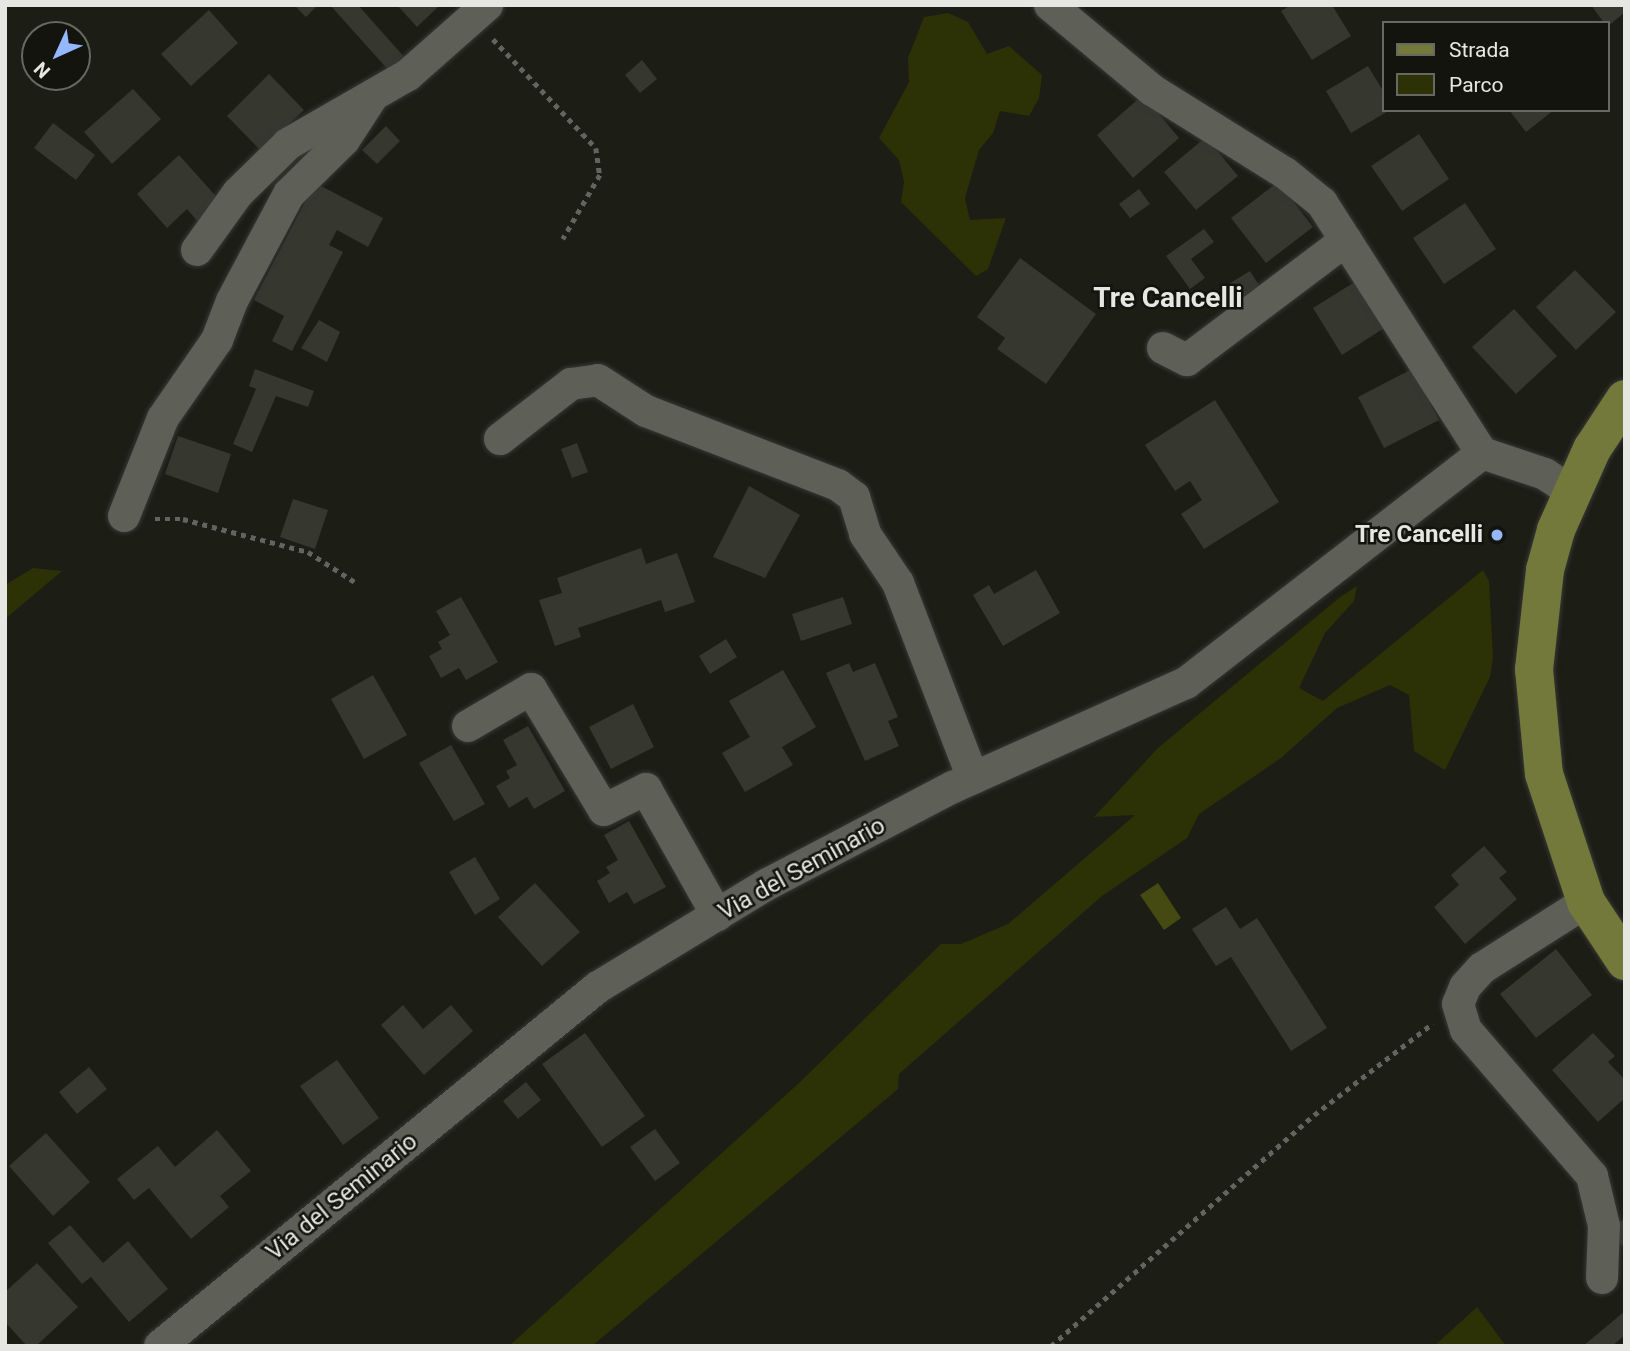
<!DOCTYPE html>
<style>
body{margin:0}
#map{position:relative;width:1630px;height:1351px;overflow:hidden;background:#1c1d15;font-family:Roboto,sans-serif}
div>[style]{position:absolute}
.green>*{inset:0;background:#2d3106}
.water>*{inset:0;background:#454a12}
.building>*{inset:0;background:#36372f}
.path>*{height:4.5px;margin-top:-2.25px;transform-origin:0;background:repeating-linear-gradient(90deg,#63645d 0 5px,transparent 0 10px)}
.roads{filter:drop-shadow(0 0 2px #383834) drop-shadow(0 0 2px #383834)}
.minor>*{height:32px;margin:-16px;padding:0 16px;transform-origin:16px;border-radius:16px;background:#5e5f57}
.major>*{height:38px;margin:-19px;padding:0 19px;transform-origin:19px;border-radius:19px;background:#73793a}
.dots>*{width:19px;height:19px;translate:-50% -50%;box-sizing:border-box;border:4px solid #13140d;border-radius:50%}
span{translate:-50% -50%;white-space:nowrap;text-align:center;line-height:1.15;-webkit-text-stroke:5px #13140d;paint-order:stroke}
.poi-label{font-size:24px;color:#e6e7e2;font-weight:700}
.right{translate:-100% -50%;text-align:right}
.street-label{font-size:24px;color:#e6e7e2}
.quarter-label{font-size:28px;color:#e6e7e2;font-weight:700}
.frame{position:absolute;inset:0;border:7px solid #e6e7e2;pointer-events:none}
.legend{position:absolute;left:1382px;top:21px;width:228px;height:91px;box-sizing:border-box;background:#13140d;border:2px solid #676862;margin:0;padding:9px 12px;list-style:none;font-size:21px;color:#e6e7e2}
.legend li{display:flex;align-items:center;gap:14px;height:35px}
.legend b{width:35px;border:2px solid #676862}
.north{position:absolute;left:21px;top:21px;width:70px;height:70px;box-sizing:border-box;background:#13140d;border:2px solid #676862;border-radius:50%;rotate:225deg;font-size:19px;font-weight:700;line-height:28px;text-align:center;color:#e6e7e2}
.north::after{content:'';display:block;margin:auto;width:24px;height:32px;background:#94b7fd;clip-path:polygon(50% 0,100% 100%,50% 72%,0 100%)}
</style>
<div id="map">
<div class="green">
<i style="clip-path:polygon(948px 13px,968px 22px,987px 54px,1009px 46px,1042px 75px,1039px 98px,1029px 116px,1000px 111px,993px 133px,979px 150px,965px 198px,970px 220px,1006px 218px,988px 269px,976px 276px,901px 202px,904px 182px,899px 160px,879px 138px,909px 82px,908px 58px,924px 17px)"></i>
<i style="clip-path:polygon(33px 568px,62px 571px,5px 619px,5px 585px)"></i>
<i style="clip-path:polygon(1483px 570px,1489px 581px,1493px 657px,1490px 677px,1445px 770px,1414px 751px,1409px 695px,1390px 685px,1337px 708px,1281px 758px,1199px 814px,1187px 838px,1102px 896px,899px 1074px,898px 1089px,592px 1346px,509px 1346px,799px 1083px,941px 944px,961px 944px,1008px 924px,1135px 815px,1094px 817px,1158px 748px,1339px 598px,1357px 586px,1354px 601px,1325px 633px,1299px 688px,1323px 701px)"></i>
<i style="clip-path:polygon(1477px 1307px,1506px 1346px,1434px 1346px)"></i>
</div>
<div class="water">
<i style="clip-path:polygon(1158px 883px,1181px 918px,1164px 930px,1140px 895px)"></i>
</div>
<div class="building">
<i style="clip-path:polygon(294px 5px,318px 5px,306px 17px)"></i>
<i style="clip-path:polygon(330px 5px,358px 5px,406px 59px,391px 73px)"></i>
<i style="clip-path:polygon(397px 5px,440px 5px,417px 27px)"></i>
<i style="clip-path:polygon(1291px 5px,1332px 5px,1351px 36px,1312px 60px,1281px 11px)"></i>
<i style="clip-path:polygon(1591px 5px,1625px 5px,1625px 12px,1607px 27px)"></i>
<i style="clip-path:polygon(209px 10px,238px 43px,191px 86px,161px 54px)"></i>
<i style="clip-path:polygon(642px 60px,657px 79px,640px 93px,625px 75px)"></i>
<i style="clip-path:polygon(1368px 66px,1383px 91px,1383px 110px,1390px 110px,1351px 133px,1326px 91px)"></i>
<i style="clip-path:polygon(269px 74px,304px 110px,261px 151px,227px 116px)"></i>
<i style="clip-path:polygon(133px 89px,161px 119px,112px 164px,84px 132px)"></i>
<i style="clip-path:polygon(1143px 95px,1179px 138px,1133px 178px,1097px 135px)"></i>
<i style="clip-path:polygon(1509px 110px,1554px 110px,1526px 132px)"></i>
<i style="clip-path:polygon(53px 123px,95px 155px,76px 180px,34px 148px)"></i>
<i style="clip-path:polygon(386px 126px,400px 141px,377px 164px,362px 150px)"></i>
<i style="clip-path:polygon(1419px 134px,1449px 179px,1402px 211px,1371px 166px)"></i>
<i style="clip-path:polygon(1206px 137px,1238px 176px,1196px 210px,1164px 172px)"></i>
<i style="clip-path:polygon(179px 155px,222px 203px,200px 224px,187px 209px,167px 228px,137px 194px)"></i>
<i style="clip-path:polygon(1278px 182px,1313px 227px,1266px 263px,1231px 218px)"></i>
<i style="clip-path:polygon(315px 183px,383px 218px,368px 247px,337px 230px,329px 245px,343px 252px,292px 351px,272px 341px,284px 316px,254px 300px)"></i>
<i style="clip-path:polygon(1139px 189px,1150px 204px,1130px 218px,1119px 204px)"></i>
<i style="clip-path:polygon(1465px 203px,1496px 249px,1444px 284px,1413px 238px)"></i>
<i style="clip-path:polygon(1204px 229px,1214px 242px,1191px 259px,1205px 278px,1190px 289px,1166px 256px)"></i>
<i style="clip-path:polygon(1020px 258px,1096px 314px,1046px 384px,997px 349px,1005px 338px,977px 317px)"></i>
<i style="clip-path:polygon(1575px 270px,1616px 312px,1576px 350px,1536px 307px)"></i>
<i style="clip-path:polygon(1250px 271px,1262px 290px,1239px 304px,1227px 285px)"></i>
<i style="clip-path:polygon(1358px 280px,1386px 327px,1342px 355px,1313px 308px)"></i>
<i style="clip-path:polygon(1514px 309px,1557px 356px,1516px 394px,1472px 347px)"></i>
<i style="clip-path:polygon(319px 320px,340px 332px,327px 362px,301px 348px)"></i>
<i style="clip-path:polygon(255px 369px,314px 391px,308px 407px,276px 396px,252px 452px,233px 444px,256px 389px,249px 386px)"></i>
<i style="clip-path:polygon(1412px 369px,1439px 420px,1384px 448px,1358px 397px)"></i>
<i style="clip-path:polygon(1215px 400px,1279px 502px,1204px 549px,1181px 514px,1202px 500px,1190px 481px,1175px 491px,1145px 445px)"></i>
<i style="clip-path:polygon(178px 436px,231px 454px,218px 493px,165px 474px)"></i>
<i style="clip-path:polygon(577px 443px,588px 472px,572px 478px,561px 449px)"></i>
<i style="clip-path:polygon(749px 486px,800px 515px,765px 578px,713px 557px)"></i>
<i style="clip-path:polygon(293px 499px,328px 510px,315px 549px,280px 537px)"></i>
<i style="clip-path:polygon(641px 548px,646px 564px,677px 553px,695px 602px,665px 612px,661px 600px,578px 628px,581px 637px,555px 646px,539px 600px,562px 593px,557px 578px)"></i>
<i style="clip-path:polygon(1036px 570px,1060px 613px,1003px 646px,973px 595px,989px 585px,994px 594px)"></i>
<i style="clip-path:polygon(461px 597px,498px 662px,466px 680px,459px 668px,441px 678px,429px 656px,442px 649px,438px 642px,450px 635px,436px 611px)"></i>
<i style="clip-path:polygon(843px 597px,852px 624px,801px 641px,792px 614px)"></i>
<i style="clip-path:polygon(726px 639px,737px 657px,710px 674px,699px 656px)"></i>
<i style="clip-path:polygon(849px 663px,853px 672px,875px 663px,898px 717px,888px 721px,899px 746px,865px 761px,826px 673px)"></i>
<i style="clip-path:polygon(783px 670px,816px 727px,782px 747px,793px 765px,745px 792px,722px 753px,750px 737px,729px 701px)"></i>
<i style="clip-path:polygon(373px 675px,407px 735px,364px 759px,331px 699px)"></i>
<i style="clip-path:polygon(633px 704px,654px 747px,611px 769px,589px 727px)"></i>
<i style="clip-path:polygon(528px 726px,565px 791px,534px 809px,527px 797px,509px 808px,496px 786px,510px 778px,506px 771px,517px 765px,503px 740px)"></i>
<i style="clip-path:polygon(451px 745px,485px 804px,454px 821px,419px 763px)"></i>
<i style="clip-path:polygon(629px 821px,666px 887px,634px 904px,627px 892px,609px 903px,597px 881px,610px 873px,606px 867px,618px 860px,604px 835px)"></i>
<i style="clip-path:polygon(1484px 846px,1507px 872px,1499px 878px,1517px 899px,1465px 944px,1434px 907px,1459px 885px,1451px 875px)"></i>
<i style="clip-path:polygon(475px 857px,500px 899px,475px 915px,449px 872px)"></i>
<i style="clip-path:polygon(535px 883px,580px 932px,542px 966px,498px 917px)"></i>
<i style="clip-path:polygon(1226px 907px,1240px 929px,1257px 918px,1327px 1028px,1291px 1051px,1231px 957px,1216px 966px,1192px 929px)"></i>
<i style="clip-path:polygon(1556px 949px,1592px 995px,1536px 1038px,1500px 994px)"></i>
<i style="clip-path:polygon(403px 1005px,423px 1029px,451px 1005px,473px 1031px,424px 1075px,381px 1025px)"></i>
<i style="clip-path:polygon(585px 1033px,645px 1116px,602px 1147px,542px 1064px)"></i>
<i style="clip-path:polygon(1593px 1033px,1615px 1056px,1608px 1062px,1625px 1080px,1625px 1098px,1598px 1122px,1552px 1070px)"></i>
<i style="clip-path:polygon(337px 1060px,379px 1118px,343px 1145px,300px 1086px)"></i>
<i style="clip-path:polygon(89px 1067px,107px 1089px,77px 1114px,59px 1092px)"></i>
<i style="clip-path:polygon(526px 1082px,541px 1100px,518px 1119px,503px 1101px)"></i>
<i style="clip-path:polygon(655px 1129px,680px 1163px,655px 1181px,630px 1147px)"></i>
<i style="clip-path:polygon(217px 1130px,251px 1171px,220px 1196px,229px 1207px,191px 1239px,149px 1188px,134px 1200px,117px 1179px,158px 1146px,175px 1167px)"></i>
<i style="clip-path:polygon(46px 1133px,90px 1182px,53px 1216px,9px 1166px)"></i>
<i style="clip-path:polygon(1625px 1218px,1625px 1249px,1609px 1231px)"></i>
<i style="clip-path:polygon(70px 1225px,103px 1263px,128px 1241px,168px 1289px,129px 1322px,91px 1277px,82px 1284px,48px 1243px)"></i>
<i style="clip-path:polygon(37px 1263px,78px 1307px,36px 1346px,27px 1346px,5px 1322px,5px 1292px)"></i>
<i style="clip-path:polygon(1625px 1311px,1625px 1335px,1612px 1346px,1583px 1346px)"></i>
</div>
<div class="path">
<i style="left:493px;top:39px;width:150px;rotate:46.6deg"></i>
<i style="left:596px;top:148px;width:27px;rotate:82deg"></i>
<i style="left:600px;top:175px;width:74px;rotate:120deg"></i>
<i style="left:155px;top:519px;width:28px"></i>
<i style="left:183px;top:519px;width:129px;rotate:14.8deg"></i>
<i style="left:308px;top:552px;width:56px;rotate:32.6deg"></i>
<i style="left:1051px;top:1346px;width:350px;rotate:-41.3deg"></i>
<i style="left:1314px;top:1115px;width:150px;rotate:-37.7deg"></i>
</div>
<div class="roads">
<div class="minor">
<i style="left:1050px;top:5px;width:133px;rotate:39.8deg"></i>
<i style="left:1152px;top:90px;width:157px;rotate:32deg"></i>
<i style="left:1285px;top:173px;width:48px;rotate:39deg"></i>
<i style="left:1322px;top:203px;width:297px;rotate:57.4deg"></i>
<i style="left:1482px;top:453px;width:66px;rotate:18.4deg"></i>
<i style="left:1545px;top:474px;width:30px;rotate:34deg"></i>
<i style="left:197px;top:250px;width:70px;rotate:-54.3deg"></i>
<i style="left:238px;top:193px;width:70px;rotate:-44.4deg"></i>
<i style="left:288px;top:144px;width:138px;rotate:-29.9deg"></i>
<i style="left:408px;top:75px;width:106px;rotate:-41.5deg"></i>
<i style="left:1163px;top:348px;width:27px;rotate:27deg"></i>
<i style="left:1187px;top:360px;width:199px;rotate:-37deg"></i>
<i style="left:500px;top:439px;width:90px;rotate:-37.8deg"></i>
<i style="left:571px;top:384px;width:27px;rotate:-8deg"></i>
<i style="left:598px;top:380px;width:57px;rotate:32.9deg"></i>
<i style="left:646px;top:411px;width:206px;rotate:21.1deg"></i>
<i style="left:838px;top:485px;width:20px;rotate:37deg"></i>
<i style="left:854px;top:497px;width:39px;rotate:73deg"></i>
<i style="left:865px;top:534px;width:59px;rotate:56deg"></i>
<i style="left:898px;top:583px;width:209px;rotate:69deg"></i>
<i style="left:124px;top:516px;width:105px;rotate:-68.3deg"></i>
<i style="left:163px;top:418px;width:95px;rotate:-55.3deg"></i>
<i style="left:217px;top:340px;width:42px;rotate:-69deg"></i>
<i style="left:232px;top:301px;width:121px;rotate:-62deg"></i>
<i style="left:289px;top:194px;width:77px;rotate:-44.5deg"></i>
<i style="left:344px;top:140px;width:51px;rotate:-56.9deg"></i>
<i style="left:468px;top:726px;width:73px;rotate:-30.4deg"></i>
<i style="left:531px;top:689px;width:141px;rotate:58.9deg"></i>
<i style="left:604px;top:810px;width:47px;rotate:-26.6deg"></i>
<i style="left:646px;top:789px;width:145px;rotate:60.6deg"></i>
<i style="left:1586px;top:902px;width:123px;rotate:147.6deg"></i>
<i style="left:1482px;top:968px;width:25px;rotate:132deg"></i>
<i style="left:1465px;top:987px;width:18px;rotate:112deg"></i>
<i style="left:1458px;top:1004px;width:27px;rotate:73deg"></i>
<i style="left:1466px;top:1030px;width:193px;rotate:49.2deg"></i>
<i style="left:1592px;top:1176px;width:51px;rotate:76.5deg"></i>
<i style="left:1604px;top:1226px;width:52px;rotate:92.2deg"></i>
<i style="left:160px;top:1346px;width:566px;rotate:-39.34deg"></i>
<i style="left:598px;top:987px;width:197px;rotate:-31.3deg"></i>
<i style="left:766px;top:885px;width:211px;rotate:-27.7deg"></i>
<i style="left:953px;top:787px;width:255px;rotate:-24.1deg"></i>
<i style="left:1186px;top:683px;width:375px;rotate:-37.8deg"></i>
</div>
<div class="major">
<i style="left:1625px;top:399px;width:60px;rotate:123.4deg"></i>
<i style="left:1592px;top:449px;width:89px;rotate:114deg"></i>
<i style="left:1556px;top:530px;width:41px;rotate:105.4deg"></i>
<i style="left:1545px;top:570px;width:100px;rotate:96.3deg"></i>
<i style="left:1534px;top:669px;width:105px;rotate:84.6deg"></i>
<i style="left:1544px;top:774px;width:135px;rotate:71.8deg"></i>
<i style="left:1586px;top:902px;width:71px;rotate:56.5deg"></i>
</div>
</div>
<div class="dots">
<i style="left:1497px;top:535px;background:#94b7fd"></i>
</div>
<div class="poi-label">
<span class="right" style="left:1483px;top:535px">Tre Cancelli</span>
</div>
<div class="street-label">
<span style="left:802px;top:869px;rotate:-29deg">Via del Seminario</span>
<span style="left:342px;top:1197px;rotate:-39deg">Via del Seminario</span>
</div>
<div class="quarter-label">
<span style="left:1168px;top:298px">Tre Cancelli</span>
</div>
<div class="frame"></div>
<ul class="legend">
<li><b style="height:9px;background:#73793a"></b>Strada</li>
<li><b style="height:19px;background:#2d3106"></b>Parco</li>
</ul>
<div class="north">N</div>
</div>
